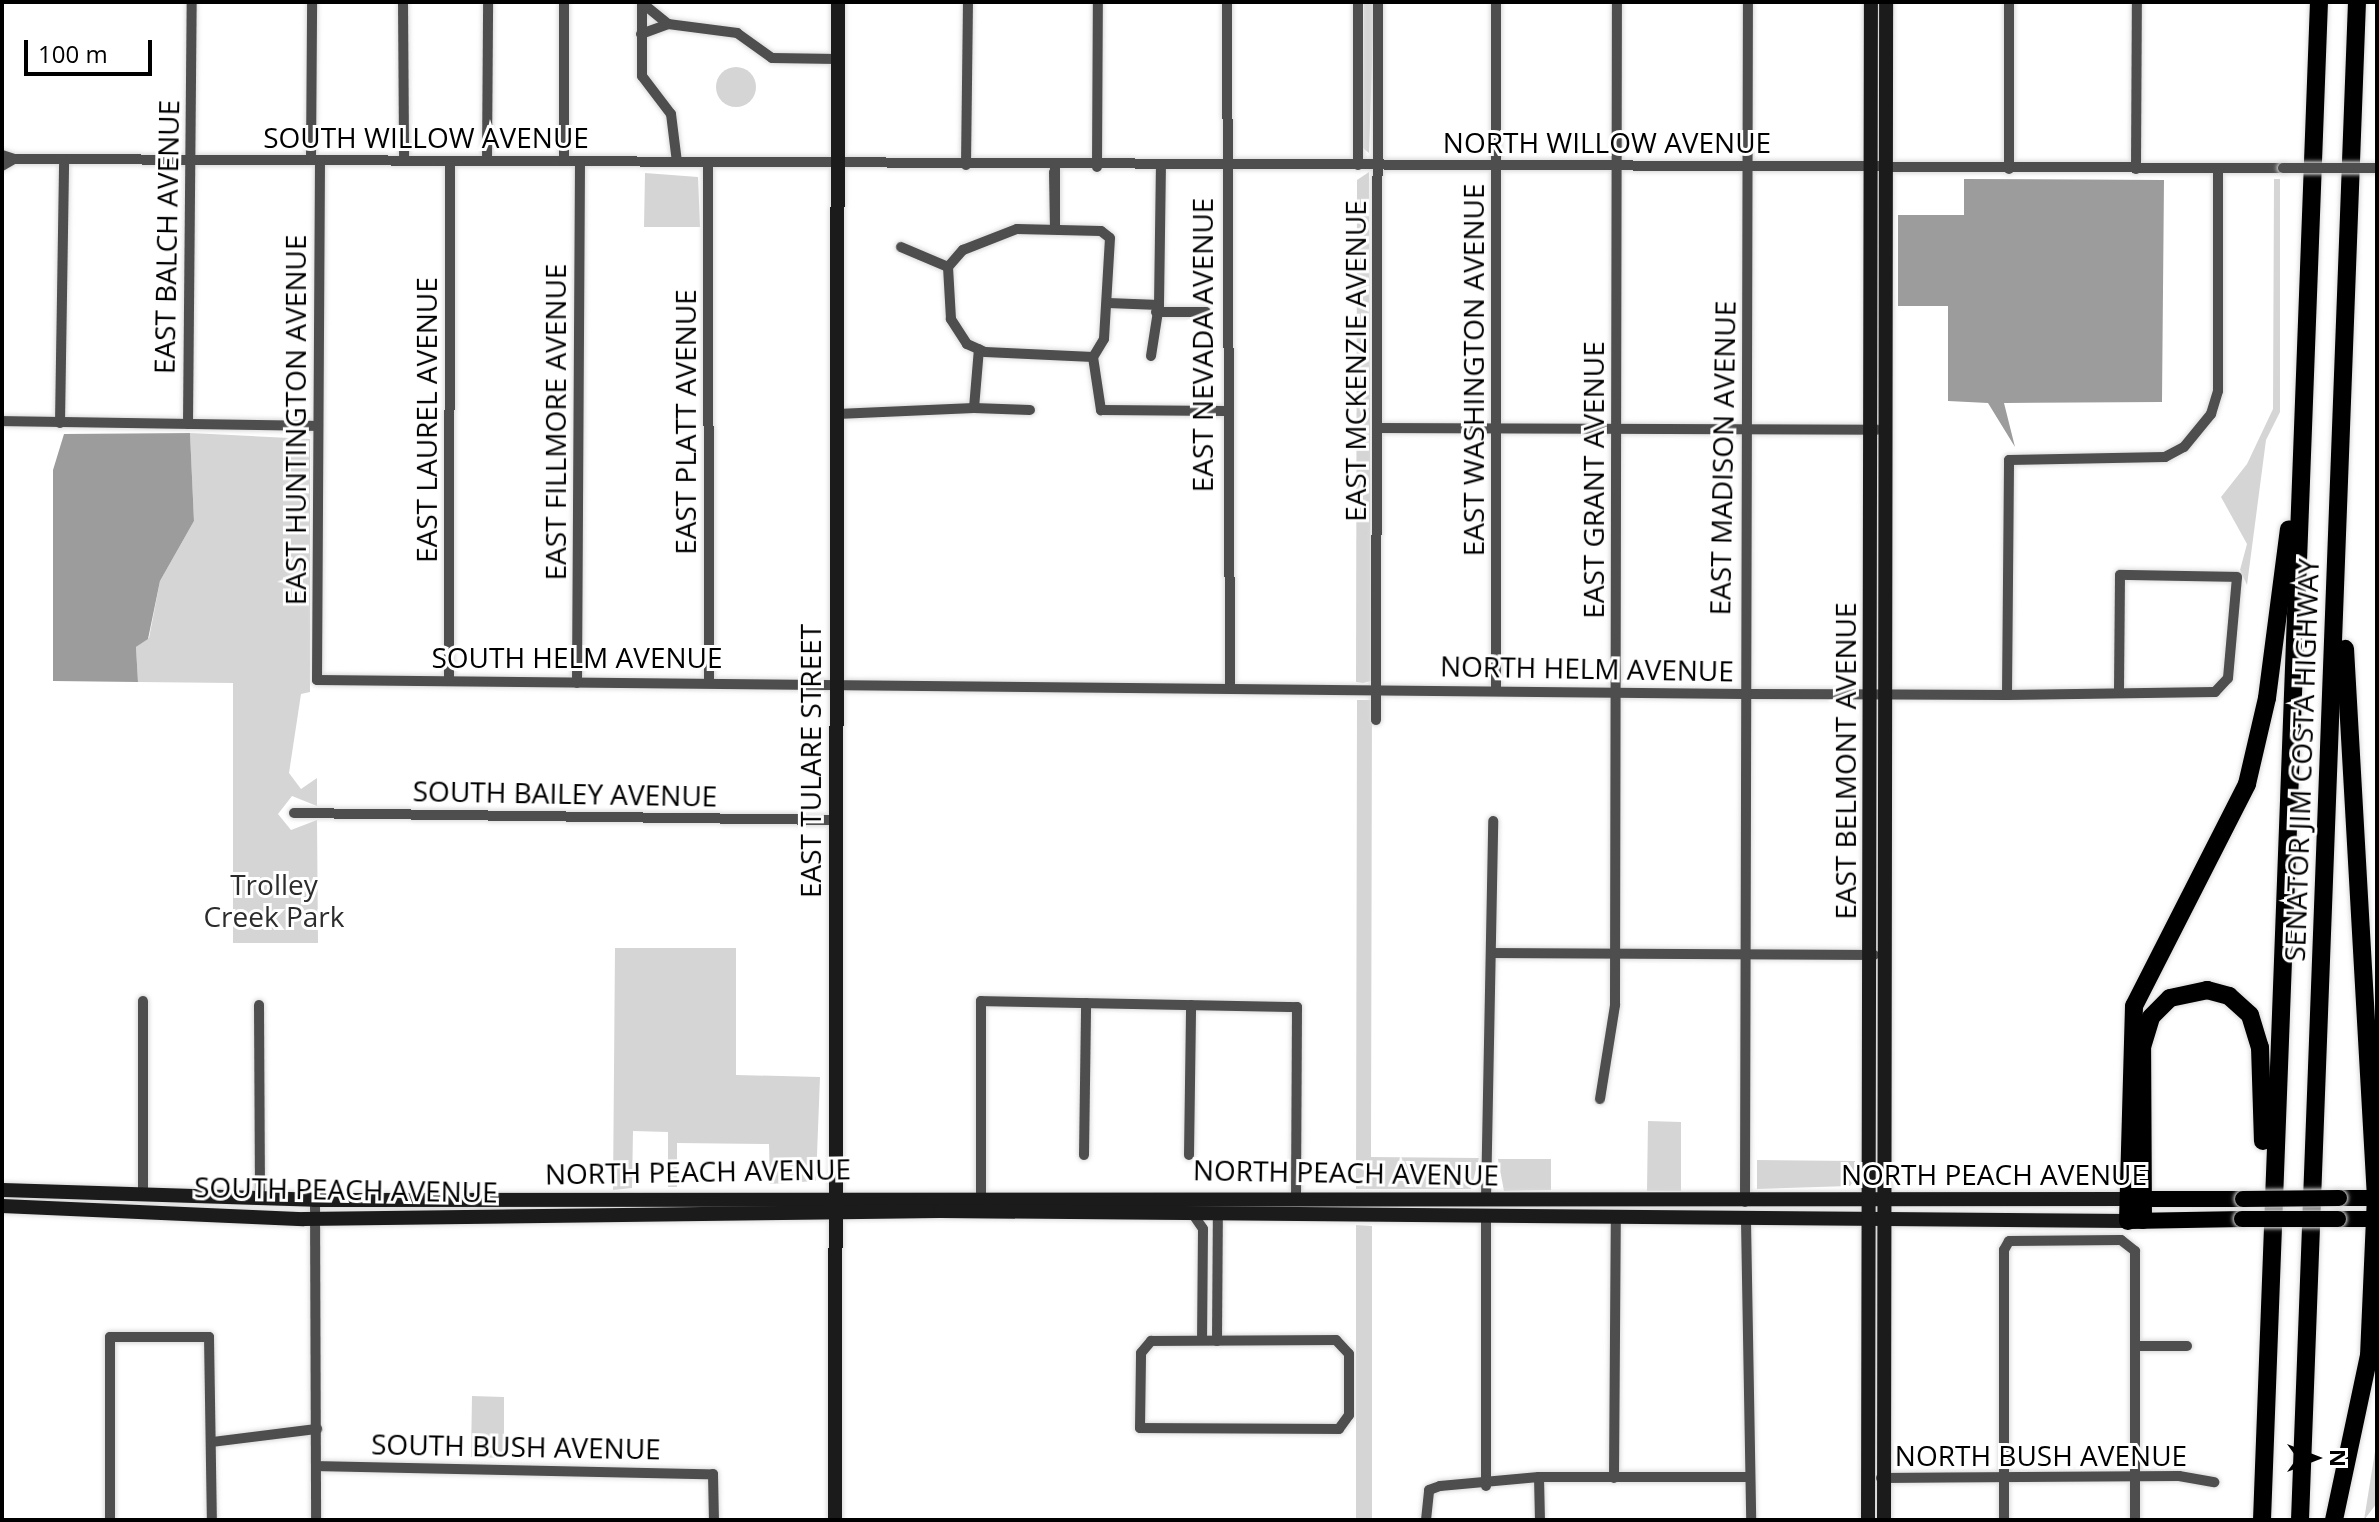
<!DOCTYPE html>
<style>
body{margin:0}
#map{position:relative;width:2379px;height:1522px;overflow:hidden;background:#fff;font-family:"Open Sans",sans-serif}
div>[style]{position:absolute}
.green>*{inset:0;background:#d5d5d5}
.round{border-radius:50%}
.water>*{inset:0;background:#9c9c9c}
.roads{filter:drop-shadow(0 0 2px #dbdbdb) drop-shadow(0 0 2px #dbdbdb)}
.minor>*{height:10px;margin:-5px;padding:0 5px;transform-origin:5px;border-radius:5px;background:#4e4e4e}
.secondary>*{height:14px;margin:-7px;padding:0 7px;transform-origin:7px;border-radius:7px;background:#1b1b1b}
.primary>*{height:16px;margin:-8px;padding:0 8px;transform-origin:8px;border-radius:8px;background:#000}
.motorway>*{height:18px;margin:-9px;padding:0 9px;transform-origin:9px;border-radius:9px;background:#000}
.bridges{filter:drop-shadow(0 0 2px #dbdbdb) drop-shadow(0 0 2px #dbdbdb)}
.minor-bridge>*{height:10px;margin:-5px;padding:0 5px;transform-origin:5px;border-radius:5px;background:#4e4e4e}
.primary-bridge>*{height:16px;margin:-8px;padding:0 8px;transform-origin:8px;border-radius:8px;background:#000}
span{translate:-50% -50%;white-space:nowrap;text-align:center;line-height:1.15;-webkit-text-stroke:6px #fff;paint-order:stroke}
.street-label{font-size:28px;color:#000}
.park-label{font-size:28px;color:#2c2c2c}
.frame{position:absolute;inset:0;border:4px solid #000;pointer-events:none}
.north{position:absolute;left:2275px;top:1418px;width:80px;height:80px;-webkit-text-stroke:6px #fff;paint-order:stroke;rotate:90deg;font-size:22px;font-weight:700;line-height:32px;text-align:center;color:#000}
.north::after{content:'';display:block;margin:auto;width:28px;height:36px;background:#000;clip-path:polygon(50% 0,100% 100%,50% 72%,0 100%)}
.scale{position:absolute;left:24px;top:40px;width:128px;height:36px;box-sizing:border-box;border:4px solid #000;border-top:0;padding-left:10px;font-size:24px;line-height:28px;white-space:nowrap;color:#000;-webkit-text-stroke:6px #fff;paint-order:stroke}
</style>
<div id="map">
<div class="green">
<i style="clip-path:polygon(1364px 2px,1374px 2px,1369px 153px,1363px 148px)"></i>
<i class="round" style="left:716px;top:67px;width:40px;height:40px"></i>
<i style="clip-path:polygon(1369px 172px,1371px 681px,1363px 683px,1356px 682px,1357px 180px)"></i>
<i style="clip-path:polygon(645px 173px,698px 177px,700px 227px,644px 227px)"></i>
<i style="clip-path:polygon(2274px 179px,2280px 179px,2280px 412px,2266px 440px,2247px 585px,2240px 570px,2247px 544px,2221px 497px,2247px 464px,2273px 409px)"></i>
<i style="clip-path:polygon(190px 433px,310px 439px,310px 692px,301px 694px,289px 773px,301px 789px,317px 778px,317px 806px,292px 796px,278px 814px,291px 830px,317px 820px,318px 943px,233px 943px,233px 683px,138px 682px,136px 647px,149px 638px,160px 581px,194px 521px)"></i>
<i style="clip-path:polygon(1357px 700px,1372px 700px,1371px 1157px,1479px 1158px,1471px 1189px,1356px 1189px)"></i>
<i style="clip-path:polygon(615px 948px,736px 948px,736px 1075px,820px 1077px,816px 1181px,770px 1184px,769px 1144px,677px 1143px,677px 1187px,668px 1187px,668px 1132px,633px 1131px,632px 1188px,613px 1190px)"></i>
<i style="clip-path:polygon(1648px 1121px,1681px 1122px,1681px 1191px,1647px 1191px)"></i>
<i style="clip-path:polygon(1498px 1159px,1551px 1159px,1551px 1190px,1504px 1191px)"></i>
<i style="clip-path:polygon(1757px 1160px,1855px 1161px,1855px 1179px,1850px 1186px,1757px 1189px)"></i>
<i style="clip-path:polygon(1356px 1225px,1372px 1226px,1372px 1520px,1356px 1520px)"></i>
<i style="clip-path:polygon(472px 1396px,504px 1397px,504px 1458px,471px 1457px)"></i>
<i style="clip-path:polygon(2377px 1439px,2377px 1503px,2364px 1520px)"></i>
</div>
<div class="water">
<i style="clip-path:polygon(1964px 179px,2164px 180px,2162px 402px,2004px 403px,2015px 447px,1988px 403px,1948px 401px,1948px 306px,1898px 306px,1898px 215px,1964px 215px)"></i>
<i style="clip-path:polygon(190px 433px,194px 521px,160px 581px,148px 639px,136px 647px,138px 682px,53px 681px,53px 470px,64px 434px)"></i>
</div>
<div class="roads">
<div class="minor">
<i style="left:403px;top:2px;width:159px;rotate:89.6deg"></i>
<i style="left:642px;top:2px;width:74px;rotate:90deg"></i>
<i style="left:642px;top:76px;width:48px;rotate:52.7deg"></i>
<i style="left:671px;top:114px;width:48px;rotate:82.9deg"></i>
<i style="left:1227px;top:2px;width:686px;rotate:89.75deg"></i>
<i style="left:1496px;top:2px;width:688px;rotate:90deg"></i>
<i style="left:668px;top:24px;width:70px;rotate:7.4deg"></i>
<i style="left:737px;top:33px;width:43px;rotate:35.5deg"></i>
<i style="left:772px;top:58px;width:65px;rotate:0.9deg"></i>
<i style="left:641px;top:34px;width:29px;rotate:-20deg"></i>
<i style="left:668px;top:24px;width:33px;rotate:-141deg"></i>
<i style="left:2px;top:155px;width:13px;rotate:18deg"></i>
<i style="left:14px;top:159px;width:14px;rotate:150deg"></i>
<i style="left:14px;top:159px;width:2269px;rotate:0.23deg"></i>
<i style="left:311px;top:160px;width:158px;rotate:-89.6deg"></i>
<i style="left:320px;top:160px;width:520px;rotate:90.33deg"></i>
<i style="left:317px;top:680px;width:1427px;rotate:0.56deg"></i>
<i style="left:1744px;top:694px;width:263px;rotate:0.2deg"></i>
<i style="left:2007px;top:695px;width:208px;rotate:-0.8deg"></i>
<i style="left:2215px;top:692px;width:19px;rotate:-47deg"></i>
<i style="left:2228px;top:678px;width:101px;rotate:-84.9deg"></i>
<i style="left:2237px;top:577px;width:117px;rotate:-179deg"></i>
<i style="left:2120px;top:575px;width:118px;rotate:90.5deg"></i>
<i style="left:487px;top:161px;width:159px;rotate:-89.6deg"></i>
<i style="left:564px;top:161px;width:159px;rotate:-90deg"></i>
<i style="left:708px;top:162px;width:520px;rotate:89.89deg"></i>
<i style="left:966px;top:165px;width:163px;rotate:-89.3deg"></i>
<i style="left:1358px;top:165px;width:163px;rotate:-90deg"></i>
<i style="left:1055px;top:166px;width:62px;rotate:90deg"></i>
<i style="left:1097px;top:167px;width:165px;rotate:-89.7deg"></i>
<i style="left:2009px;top:169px;width:167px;rotate:-90deg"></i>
<i style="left:2136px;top:169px;width:167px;rotate:-89.7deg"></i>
<i style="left:1054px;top:172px;width:56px;rotate:89deg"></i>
<i style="left:1017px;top:229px;width:84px;rotate:1.4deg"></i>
<i style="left:1101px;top:231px;width:11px;rotate:38deg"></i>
<i style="left:1110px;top:238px;width:101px;rotate:93.4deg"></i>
<i style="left:1104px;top:339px;width:21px;rotate:121deg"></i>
<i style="left:1093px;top:357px;width:108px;rotate:-177.3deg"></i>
<i style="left:985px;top:352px;width:20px;rotate:-156deg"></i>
<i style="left:967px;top:344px;width:30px;rotate:-123deg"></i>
<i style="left:951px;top:319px;width:52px;rotate:-93.3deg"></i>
<i style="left:948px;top:267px;width:23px;rotate:-49deg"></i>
<i style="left:963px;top:250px;width:58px;rotate:-21.3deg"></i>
<i style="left:901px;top:247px;width:51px;rotate:23.1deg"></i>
<i style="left:1108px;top:303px;width:51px;rotate:2.2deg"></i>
<i style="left:1159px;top:305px;width:139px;rotate:-89.2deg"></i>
<i style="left:1156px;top:312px;width:50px"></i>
<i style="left:1151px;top:356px;width:52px;rotate:-81.1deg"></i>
<i style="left:1093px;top:357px;width:54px;rotate:81.4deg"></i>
<i style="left:1101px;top:410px;width:125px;rotate:0.5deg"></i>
<i style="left:974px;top:408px;width:56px;rotate:2deg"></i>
<i style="left:837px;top:414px;width:137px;rotate:-2.5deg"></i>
<i style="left:974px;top:408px;width:59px;rotate:-85.2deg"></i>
<i style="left:2px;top:421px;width:316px;rotate:0.9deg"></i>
<i style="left:60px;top:423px;width:264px;rotate:-89.1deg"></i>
<i style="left:188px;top:424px;width:422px;rotate:-89.5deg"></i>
<i style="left:1379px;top:428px;width:498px;rotate:0.2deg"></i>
<i style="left:449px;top:680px;width:519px;rotate:-89.89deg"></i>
<i style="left:577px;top:683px;width:522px;rotate:-89.67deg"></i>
<i style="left:2007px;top:695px;width:235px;rotate:-89.5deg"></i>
<i style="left:2009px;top:460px;width:156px;rotate:-1.1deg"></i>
<i style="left:2165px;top:457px;width:21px;rotate:-28deg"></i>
<i style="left:2184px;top:447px;width:43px;rotate:-50.7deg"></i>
<i style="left:2211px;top:414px;width:24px;rotate:-73deg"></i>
<i style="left:2218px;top:391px;width:222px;rotate:-90deg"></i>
<i style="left:1376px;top:720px;width:718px;rotate:-89.84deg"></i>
<i style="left:294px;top:813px;width:541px;rotate:0.74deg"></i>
<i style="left:1492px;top:953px;width:382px;rotate:0.3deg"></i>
<i style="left:259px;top:1005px;width:194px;rotate:89.7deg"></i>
<i style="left:1600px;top:1099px;width:95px;rotate:-80.9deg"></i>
<i style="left:1615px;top:1005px;width:1003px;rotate:-89.89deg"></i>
<i style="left:1084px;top:1155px;width:152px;rotate:-89.2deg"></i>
<i style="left:1189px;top:1155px;width:150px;rotate:-89.2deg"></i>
<i style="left:981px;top:1194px;width:193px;rotate:-90deg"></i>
<i style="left:981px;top:1001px;width:316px;rotate:1.1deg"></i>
<i style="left:1297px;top:1007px;width:190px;rotate:90.3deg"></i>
<i style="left:143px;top:1195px;width:194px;rotate:-90deg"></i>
<i style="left:1486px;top:1199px;width:378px;rotate:-88.9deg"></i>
<i style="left:315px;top:1200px;width:320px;rotate:89.8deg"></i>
<i style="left:1745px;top:1202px;width:1200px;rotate:-89.86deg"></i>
<i style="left:1192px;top:1213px;width:19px;rotate:55deg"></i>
<i style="left:1203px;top:1229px;width:111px;rotate:90.5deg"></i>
<i style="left:1746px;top:1221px;width:299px;rotate:89deg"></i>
<i style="left:1336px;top:1340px;width:19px;rotate:47deg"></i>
<i style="left:1349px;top:1354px;width:61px;rotate:90deg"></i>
<i style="left:1349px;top:1415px;width:17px;rotate:126deg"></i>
<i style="left:1339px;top:1429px;width:199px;rotate:-179.7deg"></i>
<i style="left:1140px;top:1428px;width:75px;rotate:-89.2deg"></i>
<i style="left:1141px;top:1353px;width:16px;rotate:-50deg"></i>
<i style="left:1151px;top:1341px;width:185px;rotate:-0.3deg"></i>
<i style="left:1217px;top:1341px;width:128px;rotate:-89.6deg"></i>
<i style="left:2136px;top:1346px;width:51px"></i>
<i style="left:212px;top:1442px;width:106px;rotate:-7.1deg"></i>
<i style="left:318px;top:1466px;width:395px;rotate:1.2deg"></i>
<i style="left:713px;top:1474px;width:46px;rotate:88.8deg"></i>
<i style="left:1539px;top:1477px;width:43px;rotate:88.7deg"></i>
<i style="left:1614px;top:1478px;width:261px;rotate:-89.6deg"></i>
<i style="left:1881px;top:1478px;width:298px;rotate:-0.4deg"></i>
<i style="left:2179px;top:1476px;width:36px;rotate:10deg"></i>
<i style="left:1486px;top:1486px;width:270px;rotate:-90deg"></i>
<i style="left:110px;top:1520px;width:183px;rotate:-90deg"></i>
<i style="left:110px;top:1337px;width:99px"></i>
<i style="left:209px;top:1337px;width:183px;rotate:89.1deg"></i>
<i style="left:1426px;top:1520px;width:30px;rotate:-84deg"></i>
<i style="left:1429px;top:1490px;width:12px;rotate:-20deg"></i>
<i style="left:1440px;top:1486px;width:99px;rotate:-5.2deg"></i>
<i style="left:1539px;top:1477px;width:207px"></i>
<i style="left:2004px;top:1520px;width:270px;rotate:-90deg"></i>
<i style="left:2004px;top:1250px;width:10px;rotate:-61deg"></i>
<i style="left:2009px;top:1241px;width:112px;rotate:-0.5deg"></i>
<i style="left:2121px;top:1240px;width:18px;rotate:38deg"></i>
<i style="left:2135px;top:1251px;width:269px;rotate:90deg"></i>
</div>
<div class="secondary">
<i style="left:2px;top:1190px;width:313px;rotate:1.8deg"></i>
<i style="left:315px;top:1200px;width:1823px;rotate:-0.03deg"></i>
<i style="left:2px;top:1206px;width:302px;rotate:2.5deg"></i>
<i style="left:304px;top:1219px;width:636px;rotate:-0.72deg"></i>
<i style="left:940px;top:1211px;width:1188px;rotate:0.48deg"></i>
<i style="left:835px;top:1520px;width:1518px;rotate:-89.89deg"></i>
<i style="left:1868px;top:1520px;width:1518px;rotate:-89.89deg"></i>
<i style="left:1884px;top:1520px;width:1518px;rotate:-89.92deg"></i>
</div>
<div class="primary">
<i style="left:2339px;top:1198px;width:38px"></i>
<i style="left:2143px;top:1199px;width:100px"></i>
<i style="left:2338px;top:1219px;width:39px"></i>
<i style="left:2130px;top:1221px;width:112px;rotate:-1deg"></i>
</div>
<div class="motorway">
<i style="left:2143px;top:1220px;width:173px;rotate:-90.3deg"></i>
<i style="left:2142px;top:1047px;width:31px;rotate:-73deg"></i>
<i style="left:2151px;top:1017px;width:27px;rotate:-45deg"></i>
<i style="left:2170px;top:998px;width:38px;rotate:-12deg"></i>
<i style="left:2207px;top:990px;width:23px;rotate:15deg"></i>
<i style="left:2229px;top:996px;width:28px;rotate:42deg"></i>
<i style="left:2250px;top:1015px;width:34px;rotate:73deg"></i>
<i style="left:2260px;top:1047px;width:94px;rotate:88.2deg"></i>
<i style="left:2128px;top:1221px;width:215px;rotate:-88.4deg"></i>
<i style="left:2134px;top:1006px;width:249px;rotate:-63deg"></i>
<i style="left:2247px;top:784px;width:88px;rotate:-76.9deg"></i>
<i style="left:2267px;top:698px;width:170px;rotate:-82.6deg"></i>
<i style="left:2262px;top:1520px;width:1519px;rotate:-87.85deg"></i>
<i style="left:2300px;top:1520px;width:1519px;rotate:-87.85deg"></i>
<i style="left:2334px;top:1520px;width:168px;rotate:-78deg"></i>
<i style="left:2369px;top:1356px;width:158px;rotate:-87.5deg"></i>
<i style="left:2376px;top:1198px;width:550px;rotate:-93.23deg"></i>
</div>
</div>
<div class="bridges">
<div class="minor-bridge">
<i style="left:2283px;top:168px;width:94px"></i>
</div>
<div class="primary-bridge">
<i style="left:2243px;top:1199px;width:96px;rotate:-0.6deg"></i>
<i style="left:2242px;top:1219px;width:96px"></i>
</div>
</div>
<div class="street-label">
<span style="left:426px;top:137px">SOUTH WILLOW AVENUE</span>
<span style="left:1607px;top:142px">NORTH WILLOW AVENUE</span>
<span style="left:166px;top:237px;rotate:-89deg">EAST BALCH AVENUE</span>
<span style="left:1202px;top:345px;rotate:-90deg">EAST NEVADA AVENUE</span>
<span style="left:1355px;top:361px;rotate:-90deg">EAST MCKENZIE AVENUE</span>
<span style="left:1473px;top:370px;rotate:-90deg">EAST WASHINGTON AVENUE</span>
<span style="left:295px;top:420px;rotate:-90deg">EAST HUNTINGTON AVENUE</span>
<span style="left:426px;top:420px;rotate:-90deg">EAST LAUREL AVENUE</span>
<span style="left:555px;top:422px;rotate:-90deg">EAST FILLMORE AVENUE</span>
<span style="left:685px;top:422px;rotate:-90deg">EAST PLATT AVENUE</span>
<span style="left:1722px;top:458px;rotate:-89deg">EAST MADISON AVENUE</span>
<span style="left:1593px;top:480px;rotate:-90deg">EAST GRANT AVENUE</span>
<span style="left:577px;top:657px">SOUTH HELM AVENUE</span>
<span style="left:1587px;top:668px;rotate:1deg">NORTH HELM AVENUE</span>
<span style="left:2301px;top:760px;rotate:-88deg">SENATOR JIM COSTA HIGHWAY</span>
<span style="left:810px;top:761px;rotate:-90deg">EAST TULARE STREET</span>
<span style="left:1845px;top:761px;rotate:-90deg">EAST BELMONT AVENUE</span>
<span style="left:565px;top:793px;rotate:1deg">SOUTH BAILEY AVENUE</span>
<span style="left:698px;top:1171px;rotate:-1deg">NORTH PEACH AVENUE</span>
<span style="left:1346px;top:1172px;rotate:1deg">NORTH PEACH AVENUE</span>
<span style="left:1994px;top:1174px">NORTH PEACH AVENUE</span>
<span style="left:346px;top:1189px;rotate:1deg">SOUTH PEACH AVENUE</span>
<span style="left:516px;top:1446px;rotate:1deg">SOUTH BUSH AVENUE</span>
<span style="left:2041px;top:1455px">NORTH BUSH AVENUE</span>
</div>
<div class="park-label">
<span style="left:274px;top:900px">Trolley<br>Creek Park</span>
</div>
<div class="frame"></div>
<div class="north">N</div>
<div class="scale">100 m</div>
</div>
